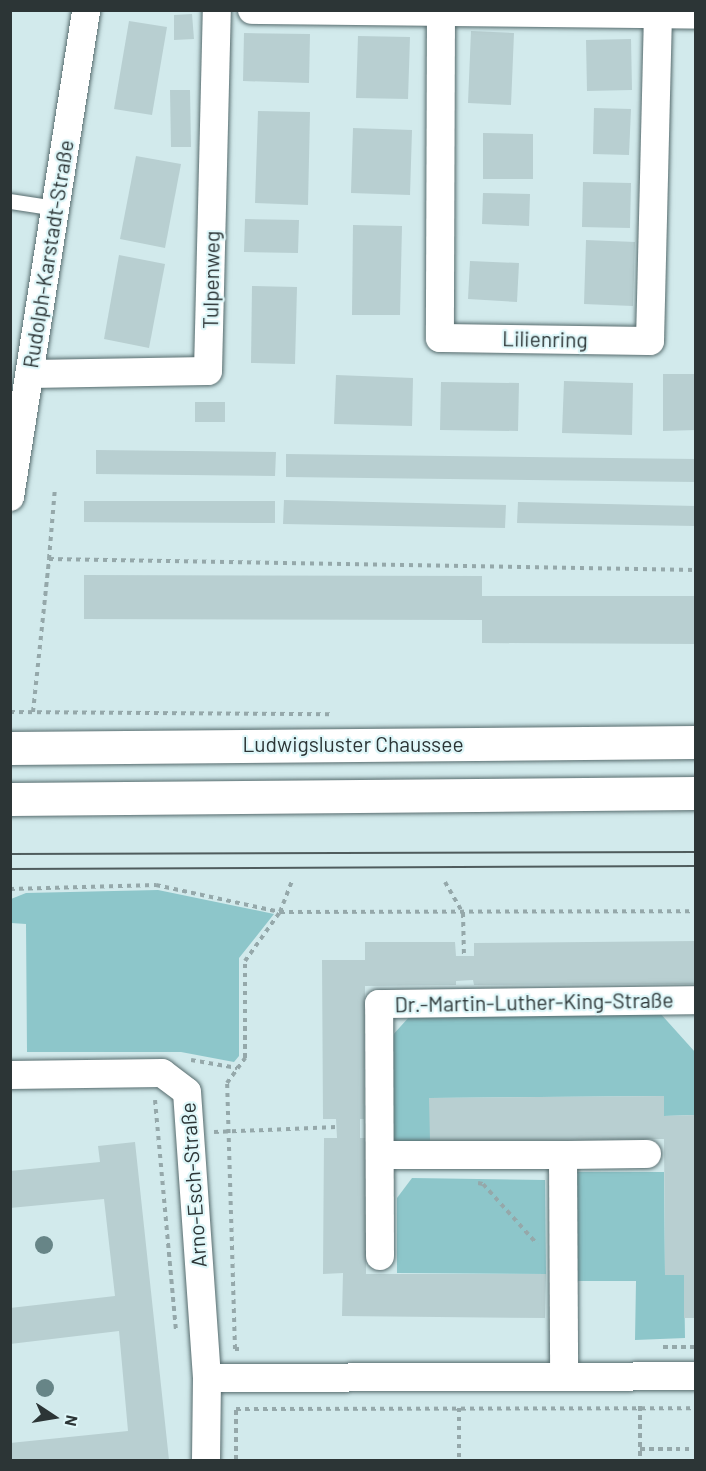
<!DOCTYPE html>
<meta charset="utf-8">
<style>
body{margin:0}
#map{position:relative;width:706px;height:1471px;overflow:hidden;background:#d2eaec;font-family:Barlow,sans-serif}
div>[style]{position:absolute}
.green>*{inset:0;background:#8dc6ca}
.building>*{inset:0;background:#b8cfd1}
.path>*{height:4px;margin-top:-2px;transform-origin:0;background:repeating-linear-gradient(90deg,#95a8aa 0 4.5px,transparent 0 9px)}
.roads{filter:drop-shadow(0 0 2px #566b6d) drop-shadow(0 0 2px #566b6d)}
.lane>*{height:15px;margin:-7.5px;padding:0 7.5px;transform-origin:7.5px;border-radius:7.5px;background:#fff}
.street>*{height:28px;margin:-14px;padding:0 14px;transform-origin:14px;border-radius:14px;background:#fff}
.secondary>*{height:33px;margin:-16.5px;padding:0 16.5px;transform-origin:16.5px;border-radius:16.5px;background:#fff}
.tram>*{height:1.5px;margin:-0.75px;padding:0 0.75px;transform-origin:0.75px;border-radius:0.75px;background:#4f5c5d}
.trees>*{width:18px;height:18px;margin:-9px;border-radius:50%;background:#678587}
span{translate:-50% -50%;white-space:nowrap;text-align:center;line-height:1.15;-webkit-text-stroke:4.5px #dff7f9;paint-order:stroke}
.street-label{font-size:21px;color:#2c3536}
.frame{position:absolute;inset:0;border:12px solid #2c3536;pointer-events:none}
.north{position:absolute;left:24px;top:1387px;width:60px;height:60px;-webkit-text-stroke:4px #dff7f9;paint-order:stroke;rotate:102deg;font-size:16px;font-weight:700;line-height:24px;text-align:center;color:#2c3536}
.north::after{content:'';display:block;margin:auto;width:21px;height:27px;background:#2c3536;clip-path:polygon(50% 0,100% 100%,50% 72%,0 100%)}
</style>
<div id="map">
<div class="green">
<i style="clip-path:polygon(158px 890px,274px 914px,239px 958px,239px 1056px,234px 1062px,181px 1052px,27px 1052px,26px 924px,11px 923px,11px 899px,26px 893px)"></i>
<i style="clip-path:polygon(659px 1012px,695px 1052px,695px 1115px,664px 1116px,663px 1096px,430px 1098px,430px 1141px,393px 1142px,391px 1037px,410px 1016px)"></i>
<i style="clip-path:polygon(575px 1172px,664px 1172px,665px 1275px,684px 1275px,685px 1338px,635px 1340px,636px 1281px,573px 1281px)"></i>
<i style="clip-path:polygon(412px 1178px,545px 1180px,546px 1274px,397px 1273px,397px 1198px)"></i>
</div>
<div class="building">
<i style="clip-path:polygon(192px 14px,194px 39px,174px 40px,174px 15px)"></i>
<i style="clip-path:polygon(129px 21px,167px 27px,152px 115px,114px 109px)"></i>
<i style="clip-path:polygon(471px 31px,514px 33px,511px 105px,468px 103px)"></i>
<i style="clip-path:polygon(244px 33px,310px 34px,309px 83px,243px 81px)"></i>
<i style="clip-path:polygon(358px 36px,410px 37px,408px 99px,356px 98px)"></i>
<i style="clip-path:polygon(631px 39px,632px 90px,587px 91px,586px 40px)"></i>
<i style="clip-path:polygon(170px 90px,190px 90px,191px 147px,171px 147px)"></i>
<i style="clip-path:polygon(594px 108px,631px 109px,629px 155px,593px 154px)"></i>
<i style="clip-path:polygon(258px 111px,310px 112px,308px 205px,255px 203px)"></i>
<i style="clip-path:polygon(353px 128px,412px 130px,410px 195px,351px 193px)"></i>
<i style="clip-path:polygon(483px 133px,533px 134px,533px 179px,483px 179px)"></i>
<i style="clip-path:polygon(136px 156px,181px 164px,165px 248px,120px 239px)"></i>
<i style="clip-path:polygon(583px 182px,631px 183px,630px 228px,582px 227px)"></i>
<i style="clip-path:polygon(483px 193px,530px 194px,529px 226px,482px 224px)"></i>
<i style="clip-path:polygon(245px 219px,299px 220px,298px 253px,244px 252px)"></i>
<i style="clip-path:polygon(353px 225px,402px 226px,400px 315px,352px 315px)"></i>
<i style="clip-path:polygon(586px 240px,635px 242px,633px 306px,584px 304px)"></i>
<i style="clip-path:polygon(119px 255px,165px 264px,149px 348px,104px 339px)"></i>
<i style="clip-path:polygon(470px 261px,519px 263px,517px 302px,468px 299px)"></i>
<i style="clip-path:polygon(252px 286px,297px 287px,295px 364px,251px 363px)"></i>
<i style="clip-path:polygon(663px 374px,696px 374px,696px 430px,663px 431px)"></i>
<i style="clip-path:polygon(336px 375px,413px 378px,412px 426px,334px 424px)"></i>
<i style="clip-path:polygon(564px 381px,633px 383px,632px 435px,562px 433px)"></i>
<i style="clip-path:polygon(441px 382px,519px 383px,518px 431px,440px 430px)"></i>
<i style="clip-path:polygon(195px 402px,225px 402px,225px 422px,195px 422px)"></i>
<i style="clip-path:polygon(96px 450px,276px 452px,275px 476px,96px 474px)"></i>
<i style="clip-path:polygon(286px 454px,696px 459px,696px 482px,286px 477px)"></i>
<i style="clip-path:polygon(284px 500px,506px 505px,505px 528px,283px 524px)"></i>
<i style="clip-path:polygon(84px 501px,275px 501px,275px 523px,84px 522px)"></i>
<i style="clip-path:polygon(518px 502px,696px 506px,696px 526px,517px 523px)"></i>
<i style="clip-path:polygon(84px 575px,482px 576px,482px 596px,696px 596px,696px 644px,482px 643px,482px 620px,84px 619px)"></i>
<i style="clip-path:polygon(696px 941px,696px 984px,474px 985px,473px 980px,456px 981px,456px 985px,365px 986px,364px 1119px,360px 1119px,360px 1138px,366px 1138px,366px 1274px,546px 1274px,545px 1318px,342px 1316px,343px 1273px,323px 1274px,324px 1138px,337px 1138px,336px 1119px,323px 1119px,322px 960px,365px 960px,365px 942px,455px 942px,456px 956px,474px 956px,474px 943px)"></i>
<i style="clip-path:polygon(664px 1096px,664px 1116px,696px 1115px,696px 1318px,684px 1318px,684px 1275px,665px 1275px,664px 1139px,430px 1141px,429px 1098px)"></i>
<i style="clip-path:polygon(135px 1142px,169px 1460px,10px 1460px,10px 1443px,128px 1431px,119px 1331px,10px 1344px,10px 1308px,115px 1296px,104px 1199px,10px 1208px,10px 1171px,100px 1162px,98px 1146px)"></i>
</div>
<div class="path">
<i style="left:49px;top:559px;width:71px;rotate:-85.2deg"></i>
<i style="left:10px;top:712px;width:322px;rotate:0.4deg"></i>
<i style="left:33px;top:712px;width:154px;rotate:-84deg"></i>
<i style="left:49px;top:559px;width:647px;rotate:0.97deg"></i>
<i style="left:445px;top:882px;width:36px;rotate:60deg"></i>
<i style="left:463px;top:913px;width:43px;rotate:88.7deg"></i>
<i style="left:10px;top:889px;width:146px;rotate:-1.6deg"></i>
<i style="left:156px;top:885px;width:127px;rotate:12.3deg"></i>
<i style="left:280px;top:912px;width:416px;rotate:-0.1deg"></i>
<i style="left:191px;top:1060px;width:47px;rotate:9.9deg"></i>
<i style="left:155px;top:1100px;width:232px;rotate:84.8deg"></i>
<i style="left:214px;top:1132px;width:122px;rotate:-2.3deg"></i>
<i style="left:478px;top:1183px;width:5px;rotate:11deg"></i>
<i style="left:483px;top:1184px;width:81px;rotate:48deg"></i>
<i style="left:663px;top:1347px;width:33px"></i>
<i style="left:239px;top:1349px;width:4px;rotate:180deg"></i>
<i style="left:235px;top:1349px;width:266px;rotate:-91.7deg"></i>
<i style="left:227px;top:1083px;width:31px;rotate:-54deg"></i>
<i style="left:245px;top:1058px;width:97px;rotate:-90deg"></i>
<i style="left:245px;top:961px;width:60px;rotate:-54.5deg"></i>
<i style="left:280px;top:912px;width:33px;rotate:-69deg"></i>
<i style="left:640px;top:1406px;width:54px;rotate:90deg"></i>
<i style="left:459px;top:1408px;width:52px;rotate:90deg"></i>
<i style="left:640px;top:1449px;width:56px"></i>
<i style="left:236px;top:1460px;width:51px;rotate:-90deg"></i>
<i style="left:236px;top:1409px;width:460px;rotate:-0.1deg"></i>
</div>
<div class="roads">
<div class="lane">
<i style="left:10px;top:201px;width:46px;rotate:8.8deg"></i>
</div>
<div class="street">
<i style="left:252px;top:10px;width:444px;rotate:0.6deg"></i>
<i style="left:441px;top:12px;width:326px;rotate:90.2deg"></i>
<i style="left:440px;top:338px;width:210px;rotate:0.8deg"></i>
<i style="left:650px;top:341px;width:326px;rotate:-88.6deg"></i>
<i style="left:30px;top:374px;width:178px;rotate:-1deg"></i>
<i style="left:208px;top:371px;width:361px;rotate:-88.6deg"></i>
<i style="left:10px;top:497px;width:493px;rotate:-81.1deg"></i>
<i style="left:10px;top:1075px;width:152px;rotate:-0.8deg"></i>
<i style="left:162px;top:1073px;width:31px;rotate:37deg"></i>
<i style="left:187px;top:1092px;width:287px;rotate:86deg"></i>
<i style="left:207px;top:1378px;width:82px;rotate:90.7deg"></i>
<i style="left:380px;top:1155px;width:183px"></i>
<i style="left:563px;top:1155px;width:222px;rotate:89.7deg"></i>
<i style="left:563px;top:1155px;width:84px;rotate:-0.7deg"></i>
<i style="left:380px;top:1256px;width:252px;rotate:-90.2deg"></i>
<i style="left:379px;top:1004px;width:317px;rotate:-0.7deg"></i>
<i style="left:207px;top:1378px;width:489px;rotate:-0.2deg"></i>
</div>
<div class="secondary">
<i style="left:10px;top:748px;width:686px;rotate:-0.5deg"></i>
<i style="left:10px;top:799px;width:686px;rotate:-0.5deg"></i>
</div>
</div>
<div class="tram">
<i style="left:10px;top:854px;width:686px;rotate:-0.17deg"></i>
<i style="left:10px;top:869px;width:686px;rotate:-0.25deg"></i>
</div>
<div class="trees">
<i style="left:44px;top:1245px"></i>
<i style="left:45px;top:1388px"></i>
</div>
<div class="street-label">
<span style="left:48px;top:254px;rotate:-81deg">Rudolph-Karstadt-Straße</span>
<span style="left:211px;top:280px;rotate:-89deg">Tulpenweg</span>
<span style="left:545px;top:339px;rotate:1deg">Lilienring</span>
<span style="left:353px;top:744px">Ludwigsluster Chaussee</span>
<span style="left:534px;top:1002px;rotate:-1deg">Dr.-Martin-Luther-King-Straße</span>
<span style="left:193px;top:1185px;rotate:-94deg">Arno-Esch-Straße</span>
</div>
<div class="frame"></div>
<div class="north">N</div>
</div>
